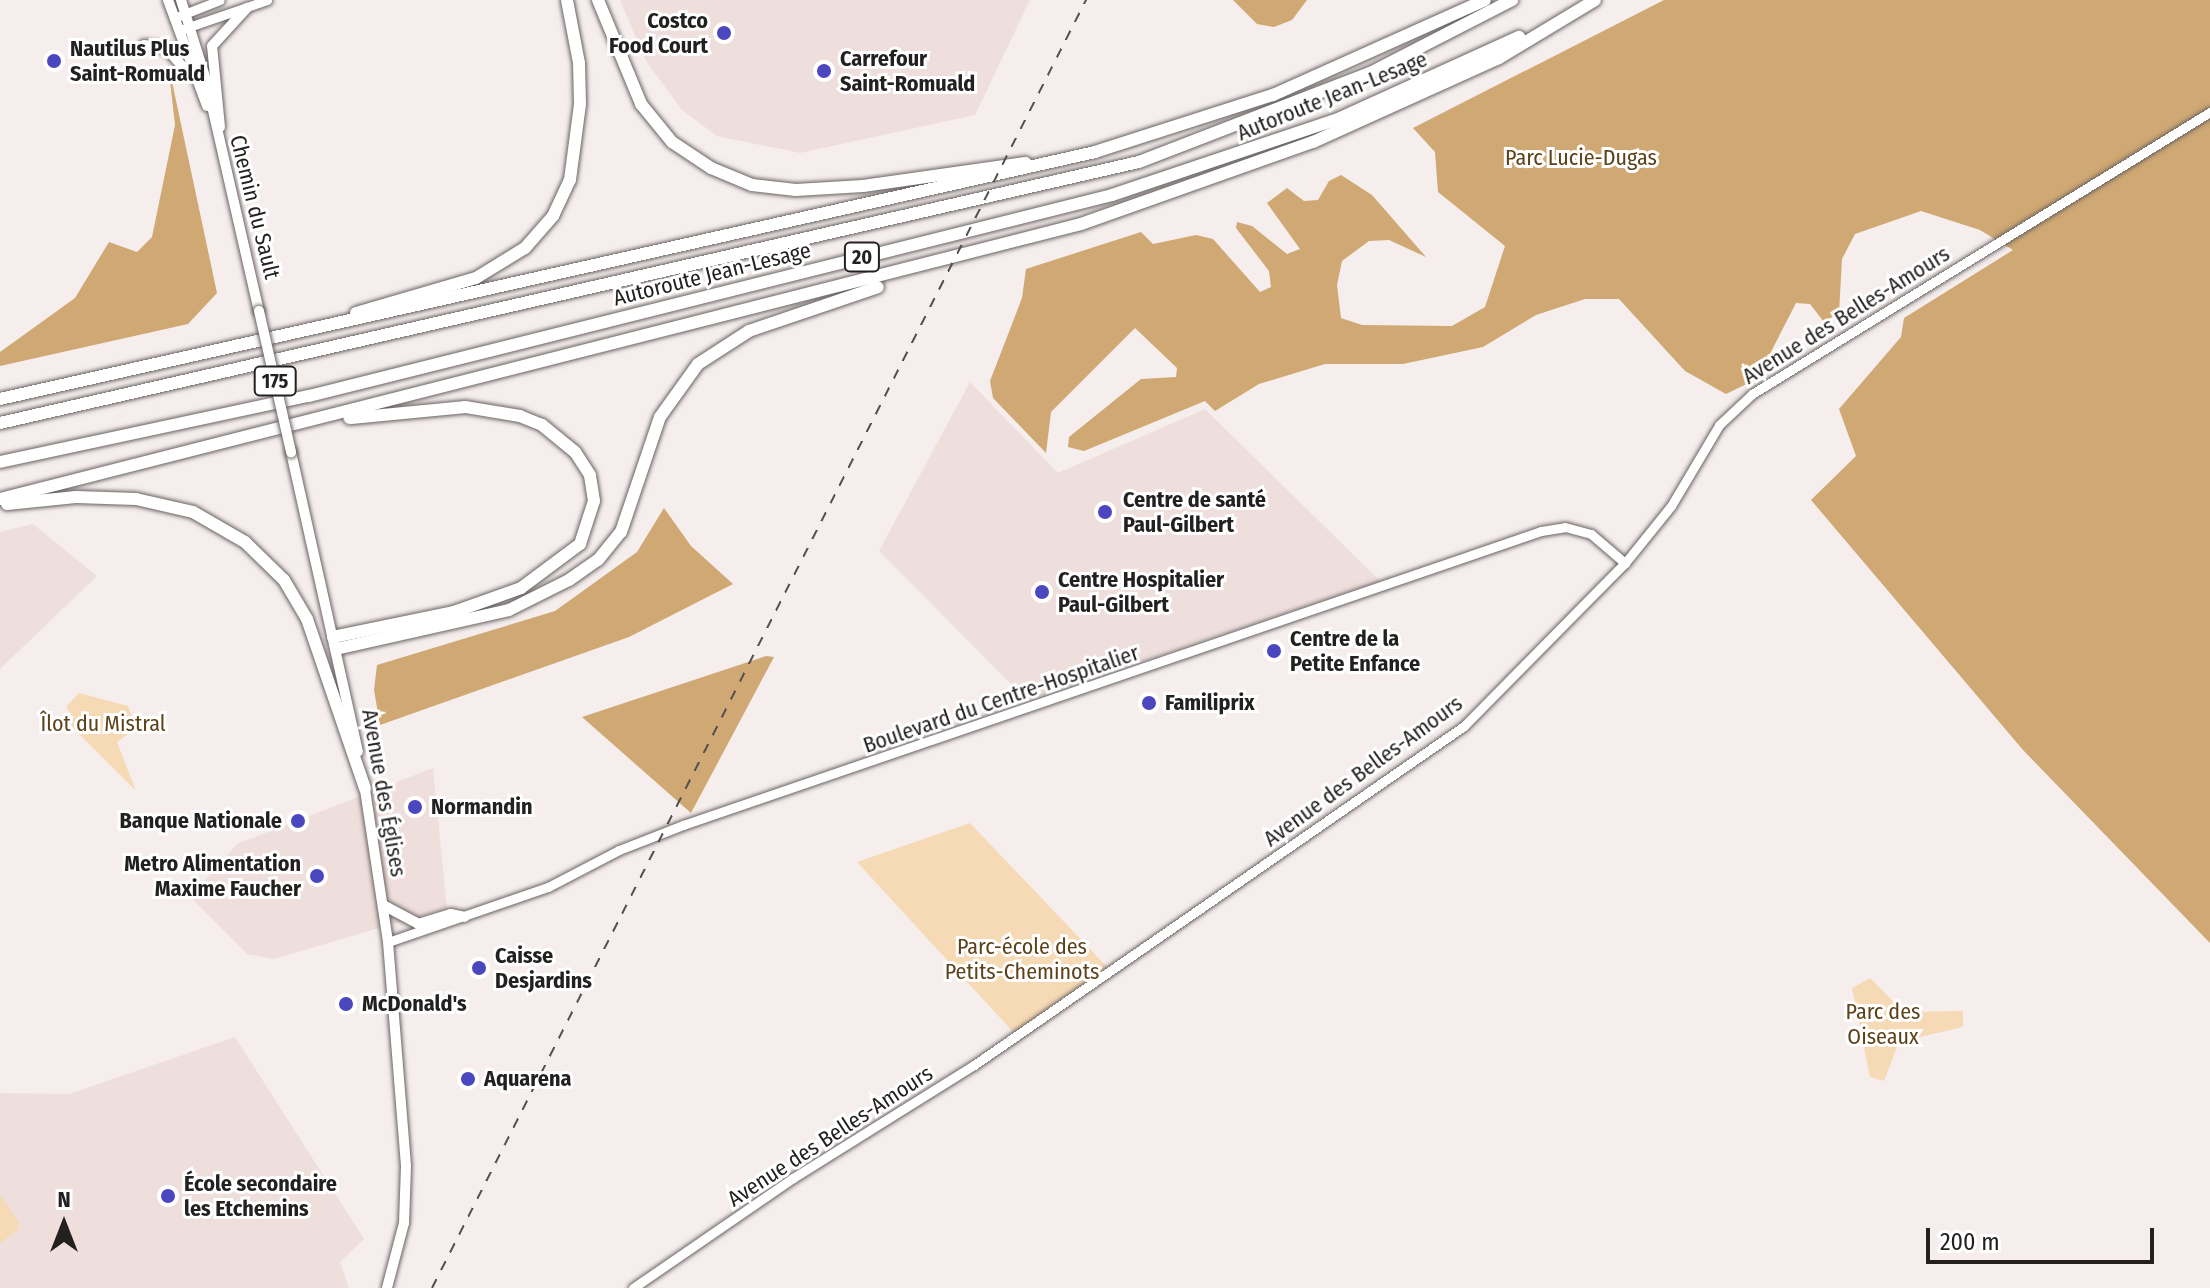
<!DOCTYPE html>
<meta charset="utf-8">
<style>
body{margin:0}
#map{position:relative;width:2210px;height:1288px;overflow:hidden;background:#f5eeed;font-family:"Fira Sans Condensed",sans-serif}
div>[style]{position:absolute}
.built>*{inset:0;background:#efdfdc}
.green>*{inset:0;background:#f6dab6}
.forest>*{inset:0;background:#cfa873}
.roads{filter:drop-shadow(0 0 2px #696362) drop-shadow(0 0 2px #696362)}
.secondary>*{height:9px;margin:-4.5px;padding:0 4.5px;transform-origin:4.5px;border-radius:4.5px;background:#fff}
.primary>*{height:10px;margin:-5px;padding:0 5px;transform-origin:5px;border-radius:5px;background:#fff}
.highway>*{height:12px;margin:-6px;padding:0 6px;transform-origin:6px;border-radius:6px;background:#fff}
.rail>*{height:2px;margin-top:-1px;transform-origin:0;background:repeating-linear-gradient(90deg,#534f4f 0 10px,transparent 0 20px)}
.bridges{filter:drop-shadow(0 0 2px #696362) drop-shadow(0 0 2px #696362)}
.primary-bridge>*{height:10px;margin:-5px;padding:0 5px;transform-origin:5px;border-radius:5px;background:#fff}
.dots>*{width:22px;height:22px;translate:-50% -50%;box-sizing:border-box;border:4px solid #fff;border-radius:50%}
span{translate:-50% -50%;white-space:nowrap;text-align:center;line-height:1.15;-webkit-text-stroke:6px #fff;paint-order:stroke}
.shield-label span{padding:2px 6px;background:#fff;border:2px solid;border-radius:6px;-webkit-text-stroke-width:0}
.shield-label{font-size:20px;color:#232020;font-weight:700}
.poi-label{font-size:22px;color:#232020;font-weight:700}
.right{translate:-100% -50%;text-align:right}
.left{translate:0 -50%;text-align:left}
.street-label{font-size:22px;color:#232020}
.park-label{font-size:22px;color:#5d4118}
.north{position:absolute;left:24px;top:1184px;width:80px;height:80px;-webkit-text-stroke:6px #fff;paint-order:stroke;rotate:0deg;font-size:22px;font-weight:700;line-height:32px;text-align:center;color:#232020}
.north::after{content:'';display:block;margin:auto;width:28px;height:36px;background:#232020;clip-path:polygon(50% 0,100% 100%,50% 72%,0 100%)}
.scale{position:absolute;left:1926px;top:1228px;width:228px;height:36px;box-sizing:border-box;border:4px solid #232020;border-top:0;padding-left:10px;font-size:24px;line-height:28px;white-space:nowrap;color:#232020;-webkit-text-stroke:6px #fff;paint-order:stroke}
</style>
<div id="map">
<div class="built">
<i style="clip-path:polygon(620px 0,1030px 0,975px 115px,800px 153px,717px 136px,682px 110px,646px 61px)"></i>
<i style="clip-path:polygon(970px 382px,1058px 473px,1205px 409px,1380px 581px,1027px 700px,879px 551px)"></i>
<i style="clip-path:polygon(33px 524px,97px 576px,0 669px,0 532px)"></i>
<i style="clip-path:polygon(433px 768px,447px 908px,274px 959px,247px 954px,190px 897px,237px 844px)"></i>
<i style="clip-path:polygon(235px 1037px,364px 1239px,340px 1262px,349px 1288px,0 1288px,0 1093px,69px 1094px)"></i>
</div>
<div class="green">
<i style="clip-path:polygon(79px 693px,128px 706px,136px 728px,117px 742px,136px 791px,66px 721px,72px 716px,66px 707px)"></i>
<i style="clip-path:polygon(970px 823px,1109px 969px,1014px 1033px,857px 862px)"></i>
<i style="clip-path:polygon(1870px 978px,1904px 1012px,1963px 1011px,1963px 1027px,1899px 1042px,1884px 1081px,1870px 1077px,1852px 988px)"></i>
<i style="clip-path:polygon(0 1195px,19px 1223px,17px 1231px,0 1243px)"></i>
</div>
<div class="forest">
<i style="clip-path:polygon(1233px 0,1307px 0,1292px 20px,1274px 27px,1257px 24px)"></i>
<i style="clip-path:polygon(1664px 0,2210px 0,2210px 943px,2023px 750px,1811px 500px,1856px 456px,1839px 409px,1901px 337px,1904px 318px,2013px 250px,1980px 230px,1921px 211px,1855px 234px,1842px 259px,1839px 313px,1824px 322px,1810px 304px,1796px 303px,1757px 379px,1726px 394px,1685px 371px,1619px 299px,1585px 299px,1536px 315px,1483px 347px,1403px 364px,1325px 364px,1259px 384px,1215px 411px,1205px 401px,1084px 451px,1068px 447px,1069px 437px,1141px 379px,1176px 377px,1177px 368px,1135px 328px,1051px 412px,1046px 453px,993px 398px,990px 381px,1022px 298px,1026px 269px,1141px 232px,1153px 244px,1196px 235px,1213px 239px,1260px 292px,1271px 287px,1269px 271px,1236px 228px,1237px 222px,1252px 226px,1287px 254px,1300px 249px,1267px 203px,1287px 188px,1304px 201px,1318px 200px,1329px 181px,1341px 175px,1372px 195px,1426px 257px,1389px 240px,1369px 241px,1342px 261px,1337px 285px,1341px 318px,1362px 325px,1452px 326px,1485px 307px,1505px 246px,1438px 192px,1435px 152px,1413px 128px)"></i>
<i style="clip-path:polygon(168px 63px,217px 293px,188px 324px,0 366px,0 352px,75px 298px,109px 242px,137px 252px,152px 237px,175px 125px)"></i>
<i style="clip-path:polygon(664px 508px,691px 546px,733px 584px,629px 637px,380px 725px,374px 690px,377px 665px,555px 611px,637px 552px)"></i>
<i style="clip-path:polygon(766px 656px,774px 657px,691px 813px,582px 717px)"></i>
</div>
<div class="roads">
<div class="secondary">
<i style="left:174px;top:18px;width:49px;rotate:-21.4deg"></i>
<i style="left:183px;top:29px;width:89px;rotate:-19deg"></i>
<i style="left:388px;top:942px;width:169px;rotate:-19deg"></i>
<i style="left:548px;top:887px;width:80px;rotate:-27.5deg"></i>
<i style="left:619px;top:850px;width:69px;rotate:-21.3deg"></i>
<i style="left:683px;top:825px;width:907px;rotate:-18.91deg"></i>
<i style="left:1541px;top:531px;width:24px;rotate:-9deg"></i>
<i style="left:1565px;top:527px;width:27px;rotate:15deg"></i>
<i style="left:1591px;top:534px;width:45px;rotate:40.5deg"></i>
<i style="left:633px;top:1288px;width:194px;rotate:-34.5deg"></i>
<i style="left:793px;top:1178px;width:213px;rotate:-32deg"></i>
<i style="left:974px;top:1065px;width:596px;rotate:-34.68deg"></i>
<i style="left:1464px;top:726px;width:229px;rotate:-45.4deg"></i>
<i style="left:1625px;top:563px;width:73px;rotate:-51.1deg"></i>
<i style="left:1671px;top:506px;width:94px;rotate:-59.3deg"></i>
<i style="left:1719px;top:425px;width:45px;rotate:-43.2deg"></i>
<i style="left:1752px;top:394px;width:538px;rotate:-31.62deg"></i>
</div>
<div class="primary">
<i style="left:168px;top:0;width:113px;rotate:69.8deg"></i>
<i style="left:181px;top:0;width:84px;rotate:72.6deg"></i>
<i style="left:206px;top:80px;width:237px;rotate:77.1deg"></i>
<i style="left:144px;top:45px;width:22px;rotate:8deg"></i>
<i style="left:166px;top:48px;width:31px;rotate:48deg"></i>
<i style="left:220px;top:127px;width:81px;rotate:-95.6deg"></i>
<i style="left:212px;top:46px;width:52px;rotate:-47.4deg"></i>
<i style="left:291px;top:452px;width:307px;rotate:77.4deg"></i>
<i style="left:364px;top:783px;width:161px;rotate:81.4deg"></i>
<i style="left:388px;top:942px;width:225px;rotate:85.4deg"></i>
<i style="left:406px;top:1166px;width:57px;rotate:92deg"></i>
<i style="left:404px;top:1223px;width:67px;rotate:104.7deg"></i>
<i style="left:383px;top:905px;width:40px;rotate:28deg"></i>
<i style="left:418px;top:924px;width:34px;rotate:-17deg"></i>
<i style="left:451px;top:914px;width:14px;rotate:12deg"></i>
</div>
<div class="highway">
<i style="left:598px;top:0;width:113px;rotate:67.5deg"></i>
<i style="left:641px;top:104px;width:49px;rotate:50.8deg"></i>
<i style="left:672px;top:142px;width:47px;rotate:33.7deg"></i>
<i style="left:711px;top:168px;width:44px;rotate:22.5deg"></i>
<i style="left:752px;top:185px;width:44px;rotate:6.5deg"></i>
<i style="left:796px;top:190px;width:67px;rotate:-3.4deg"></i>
<i style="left:863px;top:186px;width:164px;rotate:-8.1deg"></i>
<i style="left:356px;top:313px;width:125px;rotate:-16.3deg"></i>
<i style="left:476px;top:278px;width:57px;rotate:-31.5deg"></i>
<i style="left:525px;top:248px;width:43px;rotate:-48.8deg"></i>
<i style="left:553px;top:216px;width:40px;rotate:-65deg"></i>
<i style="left:570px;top:180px;width:77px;rotate:-82.5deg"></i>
<i style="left:580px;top:104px;width:41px;rotate:-91.4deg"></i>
<i style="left:579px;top:63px;width:64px;rotate:-100.8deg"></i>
<i style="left:0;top:399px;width:1123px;rotate:-12.71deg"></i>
<i style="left:1095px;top:152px;width:187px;rotate:-17.8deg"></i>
<i style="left:1273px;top:95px;width:232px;rotate:-24.1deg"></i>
<i style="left:0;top:423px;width:1169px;rotate:-12.91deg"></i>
<i style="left:1139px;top:162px;width:248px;rotate:-21.1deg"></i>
<i style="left:1370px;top:73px;width:160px;rotate:-27.2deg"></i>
<i style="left:0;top:462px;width:316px;rotate:-12.1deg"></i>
<i style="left:309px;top:396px;width:828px;rotate:-14.05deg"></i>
<i style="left:1112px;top:195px;width:238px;rotate:-18.6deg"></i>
<i style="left:1338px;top:119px;width:199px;rotate:-24.4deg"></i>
<i style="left:0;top:499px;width:1115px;rotate:-14.27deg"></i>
<i style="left:1081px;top:224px;width:246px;rotate:-19.5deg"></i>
<i style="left:1313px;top:142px;width:204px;rotate:-24.3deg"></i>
<i style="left:1499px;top:58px;width:112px;rotate:-31.1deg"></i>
<i style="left:7px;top:504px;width:69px;rotate:-5.8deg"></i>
<i style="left:76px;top:497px;width:60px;rotate:1.9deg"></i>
<i style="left:136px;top:499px;width:58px;rotate:12.8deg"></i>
<i style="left:193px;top:512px;width:60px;rotate:30deg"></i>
<i style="left:245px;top:542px;width:54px;rotate:44.3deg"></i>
<i style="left:284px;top:580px;width:45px;rotate:59.5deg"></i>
<i style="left:307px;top:619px;width:179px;rotate:71.1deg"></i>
<i style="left:333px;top:637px;width:124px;rotate:-11.7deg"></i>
<i style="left:454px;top:612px;width:71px;rotate:-19.7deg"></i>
<i style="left:521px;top:588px;width:74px;rotate:-36.7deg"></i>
<i style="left:580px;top:544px;width:45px;rotate:-72deg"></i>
<i style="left:594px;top:501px;width:26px;rotate:-99deg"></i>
<i style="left:590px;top:475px;width:27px;rotate:-123deg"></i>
<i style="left:575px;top:452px;width:43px;rotate:-140.7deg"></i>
<i style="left:542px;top:425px;width:24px;rotate:-158deg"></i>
<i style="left:520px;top:416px;width:56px;rotate:-170.7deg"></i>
<i style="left:465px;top:407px;width:116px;rotate:174.5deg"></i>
<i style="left:336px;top:649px;width:177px;rotate:-12.7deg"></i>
<i style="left:509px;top:610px;width:67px;rotate:-26.6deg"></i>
<i style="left:569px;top:580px;width:35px;rotate:-35deg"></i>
<i style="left:598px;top:560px;width:36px;rotate:-51deg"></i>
<i style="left:621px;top:532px;width:121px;rotate:-71.3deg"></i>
<i style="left:660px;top:417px;width:65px;rotate:-54.4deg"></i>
<i style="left:698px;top:364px;width:61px;rotate:-32.9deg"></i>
<i style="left:749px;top:331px;width:136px;rotate:-18.8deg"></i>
</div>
</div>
<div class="rail">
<i style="left:432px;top:1288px;width:1445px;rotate:-63.08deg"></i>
</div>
<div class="bridges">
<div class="primary-bridge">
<i style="left:259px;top:311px;width:145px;rotate:77.2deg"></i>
</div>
</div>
<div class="dots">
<i style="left:724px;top:33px;background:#4b47be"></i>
<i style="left:54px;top:61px;background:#4b47be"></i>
<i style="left:824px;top:71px;background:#4b47be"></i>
<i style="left:1105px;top:512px;background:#4b47be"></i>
<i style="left:1042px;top:592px;background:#4b47be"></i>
<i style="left:1274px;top:651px;background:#4b47be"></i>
<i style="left:1149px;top:703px;background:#4b47be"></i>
<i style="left:415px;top:807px;background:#4b47be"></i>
<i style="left:298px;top:821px;background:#4b47be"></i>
<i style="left:317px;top:876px;background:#4b47be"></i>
<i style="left:479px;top:968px;background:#4b47be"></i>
<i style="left:346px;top:1004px;background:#4b47be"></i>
<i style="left:468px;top:1079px;background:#4b47be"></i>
<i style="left:168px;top:1196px;background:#4b47be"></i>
</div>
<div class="shield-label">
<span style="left:862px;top:257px">20</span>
<span style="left:275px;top:381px">175</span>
</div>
<div class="poi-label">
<span class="right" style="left:708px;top:33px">Costco<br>Food Court</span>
<span class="left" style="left:70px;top:61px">Nautilus Plus<br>Saint-Romuald</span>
<span class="left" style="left:840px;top:71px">Carrefour<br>Saint-Romuald</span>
<span class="left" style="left:1123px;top:512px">Centre de santé<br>Paul-Gilbert</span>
<span class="left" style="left:1058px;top:592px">Centre Hospitalier<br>Paul-Gilbert</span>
<span class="left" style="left:1290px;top:651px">Centre de la<br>Petite Enfance</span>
<span class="left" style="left:1165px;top:703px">Familiprix</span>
<span class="left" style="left:431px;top:807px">Normandin</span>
<span class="right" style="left:282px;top:821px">Banque Nationale</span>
<span class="right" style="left:301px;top:876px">Metro Alimentation<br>Maxime Faucher</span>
<span class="left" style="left:495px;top:968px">Caisse<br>Desjardins</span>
<span class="left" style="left:362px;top:1004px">McDonald's</span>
<span class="left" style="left:484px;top:1079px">Aquarena</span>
<span class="left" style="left:184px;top:1196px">École secondaire<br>les Etchemins</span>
</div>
<div class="street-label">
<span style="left:1332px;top:96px;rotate:-22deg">Autoroute Jean-Lesage</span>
<span style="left:255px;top:207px;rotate:76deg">Chemin du Sault</span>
<span style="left:712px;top:274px;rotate:-14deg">Autoroute Jean-Lesage</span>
<span style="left:1846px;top:315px;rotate:-32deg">Avenue des Belles-Amours</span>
<span style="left:1001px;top:699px;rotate:-19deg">Boulevard du Centre-Hospitalier</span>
<span style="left:1363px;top:771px;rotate:-36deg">Avenue des Belles-Amours</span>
<span style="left:384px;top:793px;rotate:80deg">Avenue des Églises</span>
<span style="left:830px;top:1136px;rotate:-33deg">Avenue des Belles-Amours</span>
</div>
<div class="park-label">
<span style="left:1581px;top:158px">Parc Lucie-Dugas</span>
<span style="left:103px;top:724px">Îlot du Mistral</span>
<span style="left:1022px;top:959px">Parc-école des<br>Petits-Cheminots</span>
<span style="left:1883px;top:1024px">Parc des<br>Oiseaux</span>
</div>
<div class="north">N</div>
<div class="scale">200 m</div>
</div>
